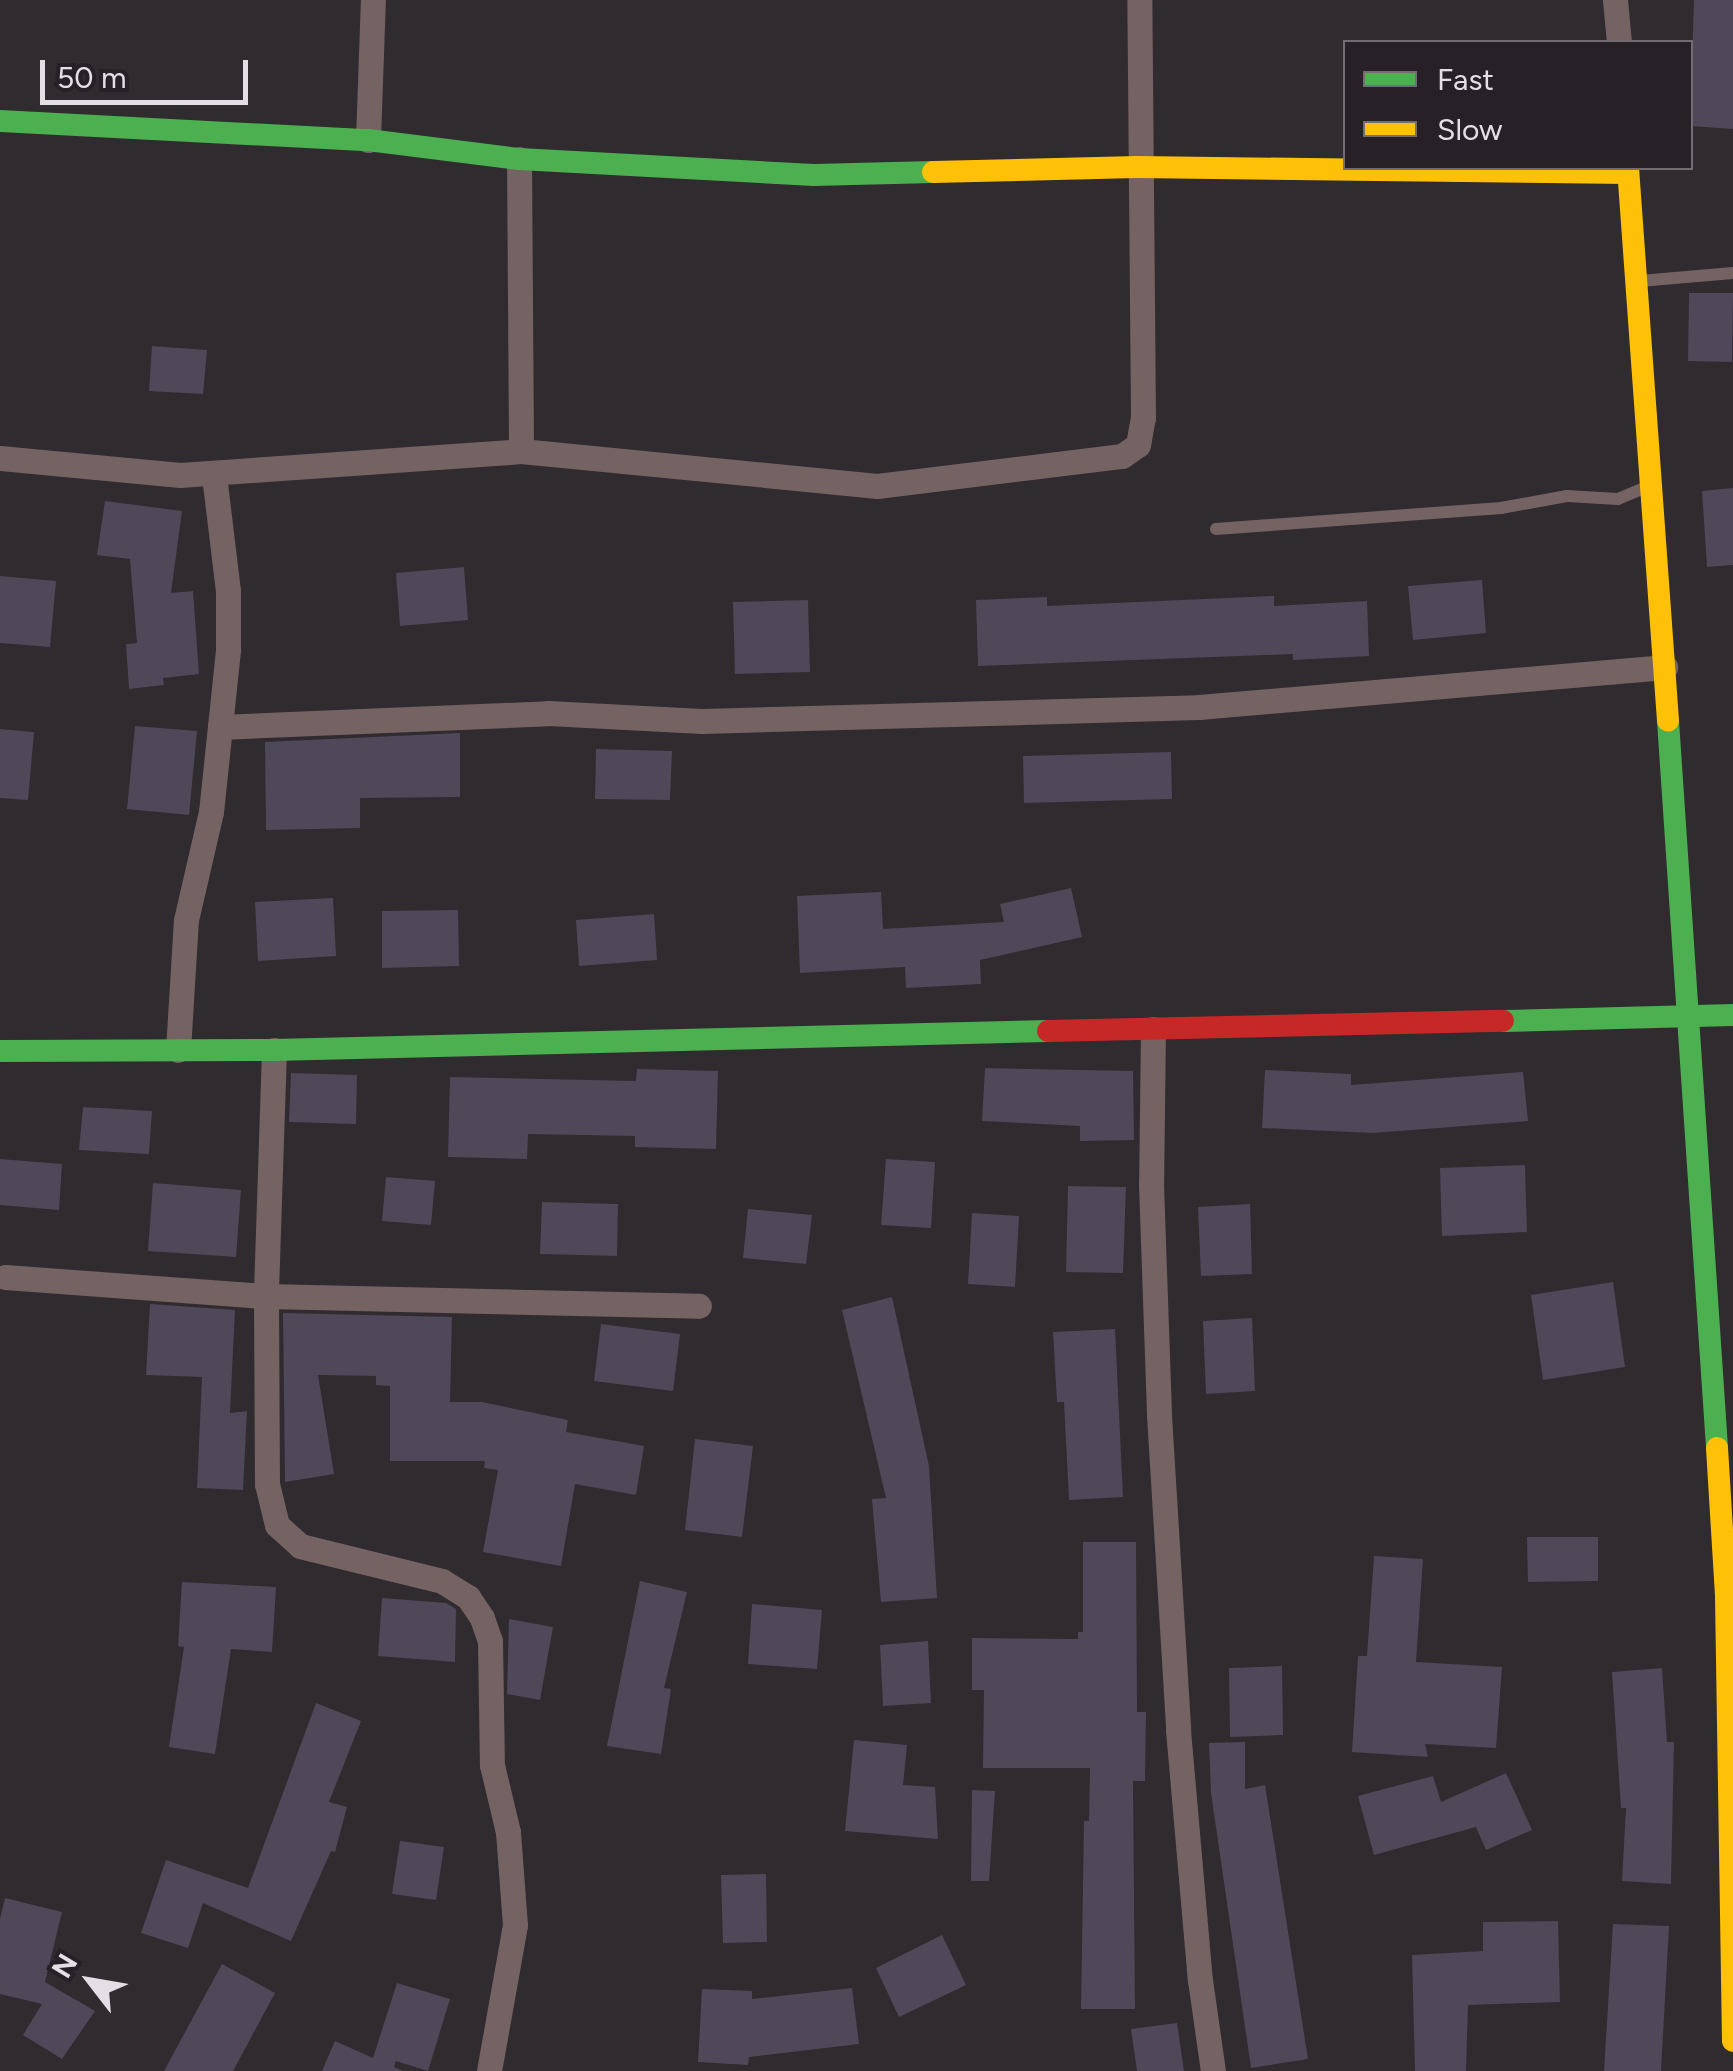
<!DOCTYPE html>
<style>
body{margin:0}
#map{position:relative;width:1733px;height:2071px;overflow:hidden;background:#2f2b2f;font-family:Figtree,sans-serif}
div>[style]{position:absolute}
.building>*{inset:0;background:#4e4859}
.lane>*{height:12px;margin:-6px;padding:0 6px;transform-origin:6px;border-radius:6px;background:#756262}
.street>*{height:25px;margin:-12.5px;padding:0 12.5px;transform-origin:12.5px;border-radius:12.5px;background:#756262}
.fast>*{height:22px;margin:-11px;padding:0 11px;transform-origin:11px;border-radius:11px;background:#4caf50}
.slow>*{height:22px;margin:-11px;padding:0 11px;transform-origin:11px;border-radius:11px;background:#ffc107}
.jam>*{height:22px;margin:-11px;padding:0 11px;transform-origin:11px;border-radius:11px;background:#c62828}
span{translate:-50% -50%;white-space:nowrap;text-align:center;line-height:1.15;-webkit-text-stroke:8px #272027;paint-order:stroke}
.legend{position:absolute;left:1343px;top:40px;width:350px;height:130px;box-sizing:border-box;background:#272027;border:2px solid #736c73;margin:0;padding:12px 18px;list-style:none;font-size:30px;color:#e4dfe4}
.legend li{display:flex;align-items:center;gap:20px;height:50px}
.legend b{width:50px;border:2px solid #736c73}
.north{position:absolute;left:40px;top:1931px;width:100px;height:100px;-webkit-text-stroke:8px #272027;paint-order:stroke;rotate:301deg;font-size:28px;font-weight:700;line-height:40px;text-align:center;color:#e4dfe4}
.north::after{content:'';display:block;margin:auto;width:35px;height:45px;background:#e4dfe4;clip-path:polygon(50% 0,100% 100%,50% 72%,0 100%)}
.scale{position:absolute;left:40px;top:60px;width:208px;height:45px;box-sizing:border-box;border:5px solid #e4dfe4;border-top:0;padding-left:12px;font-size:30px;line-height:35px;white-space:nowrap;color:#e4dfe4;-webkit-text-stroke:8px #272027;paint-order:stroke}
</style>
<div id="map">
<div class="building">
<i style="clip-path:polygon(1694px 0,1733px 0,1733px 129px,1690px 126px)"></i>
<i style="clip-path:polygon(1689px 293px,1733px 293px,1732px 362px,1688px 361px)"></i>
<i style="clip-path:polygon(152px 346px,207px 350px,203px 394px,149px 391px)"></i>
<i style="clip-path:polygon(1733px 488px,1733px 565px,1707px 567px,1702px 491px)"></i>
<i style="clip-path:polygon(105px 501px,182px 511px,171px 593px,193px 591px,199px 674px,163px 678px,164px 685px,129px 689px,126px 644px,137px 643px,130px 559px,97px 555px)"></i>
<i style="clip-path:polygon(464px 567px,468px 620px,400px 626px,396px 573px)"></i>
<i style="clip-path:polygon(0 576px,56px 581px,50px 647px,0 643px)"></i>
<i style="clip-path:polygon(1482px 580px,1486px 633px,1413px 640px,1408px 586px)"></i>
<i style="clip-path:polygon(1274px 596px,1274px 606px,1367px 601px,1369px 656px,1293px 660px,1293px 654px,978px 666px,976px 600px,1047px 597px,1047px 606px)"></i>
<i style="clip-path:polygon(808px 600px,810px 672px,735px 674px,733px 602px)"></i>
<i style="clip-path:polygon(135px 726px,197px 731px,189px 815px,127px 809px)"></i>
<i style="clip-path:polygon(0 729px,34px 732px,28px 800px,0 798px)"></i>
<i style="clip-path:polygon(460px 733px,460px 797px,360px 798px,360px 828px,266px 830px,265px 742px)"></i>
<i style="clip-path:polygon(596px 749px,672px 751px,670px 800px,595px 799px)"></i>
<i style="clip-path:polygon(1171px 752px,1172px 799px,1024px 803px,1023px 756px)"></i>
<i style="clip-path:polygon(1071px 888px,1082px 937px,980px 960px,981px 984px,906px 988px,905px 967px,800px 973px,797px 896px,881px 892px,883px 929px,1004px 922px,1000px 904px)"></i>
<i style="clip-path:polygon(333px 898px,336px 956px,258px 961px,255px 902px)"></i>
<i style="clip-path:polygon(458px 910px,459px 966px,382px 968px,382px 911px)"></i>
<i style="clip-path:polygon(654px 914px,657px 960px,579px 966px,576px 920px)"></i>
<i style="clip-path:polygon(985px 1068px,1133px 1071px,1134px 1140px,1080px 1141px,1080px 1126px,982px 1121px)"></i>
<i style="clip-path:polygon(637px 1069px,718px 1071px,716px 1149px,635px 1147px,635px 1136px,528px 1134px,527px 1159px,448px 1157px,450px 1077px,636px 1081px)"></i>
<i style="clip-path:polygon(1265px 1070px,1351px 1074px,1351px 1085px,1523px 1072px,1528px 1121px,1373px 1133px,1262px 1128px)"></i>
<i style="clip-path:polygon(291px 1073px,357px 1075px,356px 1124px,289px 1122px)"></i>
<i style="clip-path:polygon(83px 1107px,152px 1111px,149px 1154px,79px 1150px)"></i>
<i style="clip-path:polygon(0 1159px,62px 1164px,59px 1210px,0 1205px)"></i>
<i style="clip-path:polygon(886px 1159px,935px 1162px,931px 1228px,881px 1225px)"></i>
<i style="clip-path:polygon(1525px 1165px,1527px 1232px,1442px 1236px,1440px 1168px)"></i>
<i style="clip-path:polygon(386px 1177px,435px 1181px,431px 1225px,382px 1221px)"></i>
<i style="clip-path:polygon(153px 1183px,241px 1190px,236px 1257px,148px 1251px)"></i>
<i style="clip-path:polygon(1068px 1186px,1126px 1187px,1123px 1273px,1066px 1272px)"></i>
<i style="clip-path:polygon(542px 1202px,618px 1204px,617px 1256px,540px 1254px)"></i>
<i style="clip-path:polygon(1250px 1204px,1252px 1274px,1201px 1276px,1198px 1207px)"></i>
<i style="clip-path:polygon(748px 1209px,812px 1215px,806px 1264px,743px 1258px)"></i>
<i style="clip-path:polygon(972px 1213px,1019px 1216px,1015px 1287px,968px 1284px)"></i>
<i style="clip-path:polygon(1613px 1282px,1625px 1367px,1543px 1380px,1531px 1295px)"></i>
<i style="clip-path:polygon(892px 1297px,929px 1466px,937px 1598px,881px 1602px,872px 1499px,886px 1498px,842px 1310px)"></i>
<i style="clip-path:polygon(150px 1304px,235px 1310px,230px 1413px,247px 1411px,243px 1490px,197px 1488px,202px 1377px,146px 1375px)"></i>
<i style="clip-path:polygon(283px 1313px,452px 1317px,450px 1402px,482px 1402px,568px 1420px,566px 1432px,644px 1446px,636px 1495px,575px 1484px,561px 1566px,483px 1552px,498px 1470px,484px 1468px,485px 1461px,390px 1461px,390px 1386px,376px 1385px,376px 1376px,318px 1375px,334px 1474px,285px 1482px)"></i>
<i style="clip-path:polygon(1252px 1318px,1255px 1391px,1206px 1394px,1203px 1321px)"></i>
<i style="clip-path:polygon(601px 1324px,680px 1334px,673px 1391px,594px 1381px)"></i>
<i style="clip-path:polygon(1115px 1329px,1123px 1497px,1069px 1500px,1064px 1402px,1057px 1402px,1053px 1332px)"></i>
<i style="clip-path:polygon(695px 1439px,753px 1446px,742px 1537px,685px 1530px)"></i>
<i style="clip-path:polygon(1527px 1537px,1598px 1537px,1598px 1581px,1528px 1582px)"></i>
<i style="clip-path:polygon(1083px 1542px,1136px 1542px,1137px 1712px,1146px 1712px,1145px 1781px,1133px 1781px,1135px 2009px,1081px 2009px,1084px 1821px,1089px 1821px,1090px 1768px,983px 1768px,984px 1690px,972px 1690px,972px 1638px,1078px 1639px,1078px 1632px,1083px 1632px)"></i>
<i style="clip-path:polygon(1374px 1556px,1423px 1559px,1416px 1662px,1502px 1667px,1496px 1748px,1425px 1744px,1428px 1757px,1352px 1752px,1358px 1656px,1367px 1656px)"></i>
<i style="clip-path:polygon(640px 1581px,687px 1592px,664px 1688px,671px 1689px,661px 1754px,607px 1746px)"></i>
<i style="clip-path:polygon(182px 1582px,276px 1587px,272px 1652px,231px 1649px,215px 1754px,169px 1747px,184px 1647px,178px 1646px)"></i>
<i style="clip-path:polygon(382px 1598px,446px 1603px,456px 1609px,455px 1662px,378px 1656px)"></i>
<i style="clip-path:polygon(752px 1604px,822px 1610px,817px 1669px,748px 1664px)"></i>
<i style="clip-path:polygon(509px 1619px,553px 1627px,540px 1700px,507px 1694px)"></i>
<i style="clip-path:polygon(928px 1641px,931px 1703px,883px 1706px,880px 1645px)"></i>
<i style="clip-path:polygon(1282px 1666px,1283px 1735px,1230px 1737px,1229px 1668px)"></i>
<i style="clip-path:polygon(1662px 1668px,1667px 1742px,1674px 1742px,1671px 1884px,1622px 1881px,1626px 1808px,1621px 1808px,1612px 1672px)"></i>
<i style="clip-path:polygon(316px 1703px,361px 1721px,329px 1802px,347px 1807px,335px 1852px,331px 1851px,291px 1941px,203px 1903px,188px 1948px,141px 1933px,166px 1860px,248px 1888px)"></i>
<i style="clip-path:polygon(854px 1740px,907px 1745px,903px 1785px,935px 1787px,938px 1839px,845px 1831px)"></i>
<i style="clip-path:polygon(1245px 1742px,1245px 1789px,1265px 1785px,1308px 2059px,1251px 2068px,1211px 1793px,1209px 1743px)"></i>
<i style="clip-path:polygon(1506px 1773px,1532px 1830px,1486px 1850px,1476px 1827px,1374px 1855px,1358px 1796px,1433px 1776px,1441px 1802px)"></i>
<i style="clip-path:polygon(972px 1790px,995px 1791px,989px 1881px,971px 1881px)"></i>
<i style="clip-path:polygon(400px 1841px,444px 1847px,436px 1900px,392px 1894px)"></i>
<i style="clip-path:polygon(766px 1874px,767px 1942px,723px 1943px,721px 1875px)"></i>
<i style="clip-path:polygon(5px 1898px,62px 1912px,45px 1982px,95px 2011px,62px 2059px,23px 2035px,42px 2004px,0 1994px,0 1919px)"></i>
<i style="clip-path:polygon(1558px 1921px,1560px 2002px,1468px 2005px,1466px 2071px,1415px 2071px,1412px 1955px,1483px 1951px,1483px 1922px)"></i>
<i style="clip-path:polygon(1613px 1924px,1669px 1926px,1661px 2071px,1604px 2071px)"></i>
<i style="clip-path:polygon(942px 1935px,966px 1985px,899px 2017px,876px 1968px)"></i>
<i style="clip-path:polygon(222px 1964px,275px 1993px,233px 2071px,164px 2071px)"></i>
<i style="clip-path:polygon(397px 1983px,450px 1999px,428px 2071px,396px 2061px,394px 2067px,403px 2071px,322px 2071px,335px 2041px,373px 2058px)"></i>
<i style="clip-path:polygon(852px 1988px,859px 2044px,749px 2057px,748px 2065px,698px 2062px,702px 1989px,752px 1991px,752px 1999px)"></i>
<i style="clip-path:polygon(1177px 2023px,1184px 2071px,1137px 2071px,1131px 2029px)"></i>
</div>
<div class="lane">
<i style="left:1640px;top:281px;width:93px;rotate:-4.9deg"></i>
<i style="left:1216px;top:529px;width:286px;rotate:-4.2deg"></i>
<i style="left:1501px;top:508px;width:67px;rotate:-10.3deg"></i>
<i style="left:1567px;top:496px;width:51px;rotate:3.4deg"></i>
<i style="left:1618px;top:499px;width:34px;rotate:-23deg"></i>
</div>
<div class="street">
<i style="left:1615px;top:0;width:42px;rotate:84.6deg"></i>
<i style="left:368px;top:140px;width:140px;rotate:-88deg"></i>
<i style="left:519px;top:159px;width:292px;rotate:89.6deg"></i>
<i style="left:0;top:458px;width:181px;rotate:5.4deg"></i>
<i style="left:180px;top:475px;width:342px;rotate:-4deg"></i>
<i style="left:521px;top:451px;width:358px;rotate:5.6deg"></i>
<i style="left:877px;top:486px;width:247px;rotate:-7deg"></i>
<i style="left:1122px;top:456px;width:19px;rotate:-35deg"></i>
<i style="left:1138px;top:445px;width:27px;rotate:-80deg"></i>
<i style="left:1143px;top:418px;width:418px;rotate:-90.5deg"></i>
<i style="left:220px;top:727px;width:328px;rotate:-2.4deg"></i>
<i style="left:548px;top:713px;width:154px;rotate:3deg"></i>
<i style="left:702px;top:721px;width:497px;rotate:-1.6deg"></i>
<i style="left:1199px;top:707px;width:468px;rotate:-4.9deg"></i>
<i style="left:1153px;top:1029px;width:155px;rotate:90.7deg"></i>
<i style="left:1151px;top:1184px;width:231px;rotate:88deg"></i>
<i style="left:1159px;top:1415px;width:316px;rotate:86.5deg"></i>
<i style="left:1178px;top:1730px;width:251px;rotate:85deg"></i>
<i style="left:1200px;top:1980px;width:92px;rotate:81.9deg"></i>
<i style="left:178px;top:1050px;width:130px;rotate:-86.5deg"></i>
<i style="left:186px;top:920px;width:111px;rotate:-77deg"></i>
<i style="left:211px;top:812px;width:164px;rotate:-84deg"></i>
<i style="left:228px;top:649px;width:58px;rotate:-90deg"></i>
<i style="left:228px;top:591px;width:117px;rotate:-96.9deg"></i>
<i style="left:274px;top:1050px;width:246px;rotate:91.9deg"></i>
<i style="left:266px;top:1296px;width:188px;rotate:89.7deg"></i>
<i style="left:267px;top:1484px;width:42px;rotate:76.3deg"></i>
<i style="left:277px;top:1525px;width:31px;rotate:42deg"></i>
<i style="left:300px;top:1546px;width:146px;rotate:13.8deg"></i>
<i style="left:442px;top:1581px;width:31px;rotate:32deg"></i>
<i style="left:468px;top:1597px;width:25px;rotate:56deg"></i>
<i style="left:482px;top:1618px;width:24px;rotate:71deg"></i>
<i style="left:490px;top:1641px;width:124px;rotate:89.1deg"></i>
<i style="left:492px;top:1765px;width:69px;rotate:76.6deg"></i>
<i style="left:508px;top:1832px;width:93px;rotate:85.7deg"></i>
<i style="left:515px;top:1925px;width:148px;rotate:100.1deg"></i>
<i style="left:5px;top:1277px;width:262px;rotate:4.2deg"></i>
<i style="left:266px;top:1296px;width:433px;rotate:1.3deg"></i>
</div>
<div class="fast">
<i style="left:0;top:121px;width:368px;rotate:3deg"></i>
<i style="left:368px;top:140px;width:152px;rotate:7.2deg"></i>
<i style="left:519px;top:159px;width:295px;rotate:3.1deg"></i>
<i style="left:814px;top:175px;width:119px;rotate:-1.4deg"></i>
<i style="left:1668px;top:721px;width:729px;rotate:86.14deg"></i>
<i style="left:1503px;top:1021px;width:230px;rotate:-1.5deg"></i>
<i style="left:0;top:1051px;width:274px;rotate:-0.2deg"></i>
<i style="left:274px;top:1050px;width:774px;rotate:-1.41deg"></i>
</div>
<div class="slow">
<i style="left:1628px;top:168px;width:554px;rotate:85.86deg"></i>
<i style="left:933px;top:172px;width:204px;rotate:-1.4deg"></i>
<i style="left:1137px;top:167px;width:491px;rotate:0.7deg"></i>
<i style="left:1717px;top:1448px;width:148px;rotate:86.5deg"></i>
<i style="left:1726px;top:1596px;width:445px;rotate:89.1deg"></i>
</div>
<div class="jam">
<i style="left:1048px;top:1031px;width:455px;rotate:-1.3deg"></i>
</div>
<ul class="legend">
<li><b style="height:12px;background:#4caf50"></b>Fast</li>
<li><b style="height:12px;background:#ffc107"></b>Slow</li>
</ul>
<div class="north">N</div>
<div class="scale">50 m</div>
</div>
